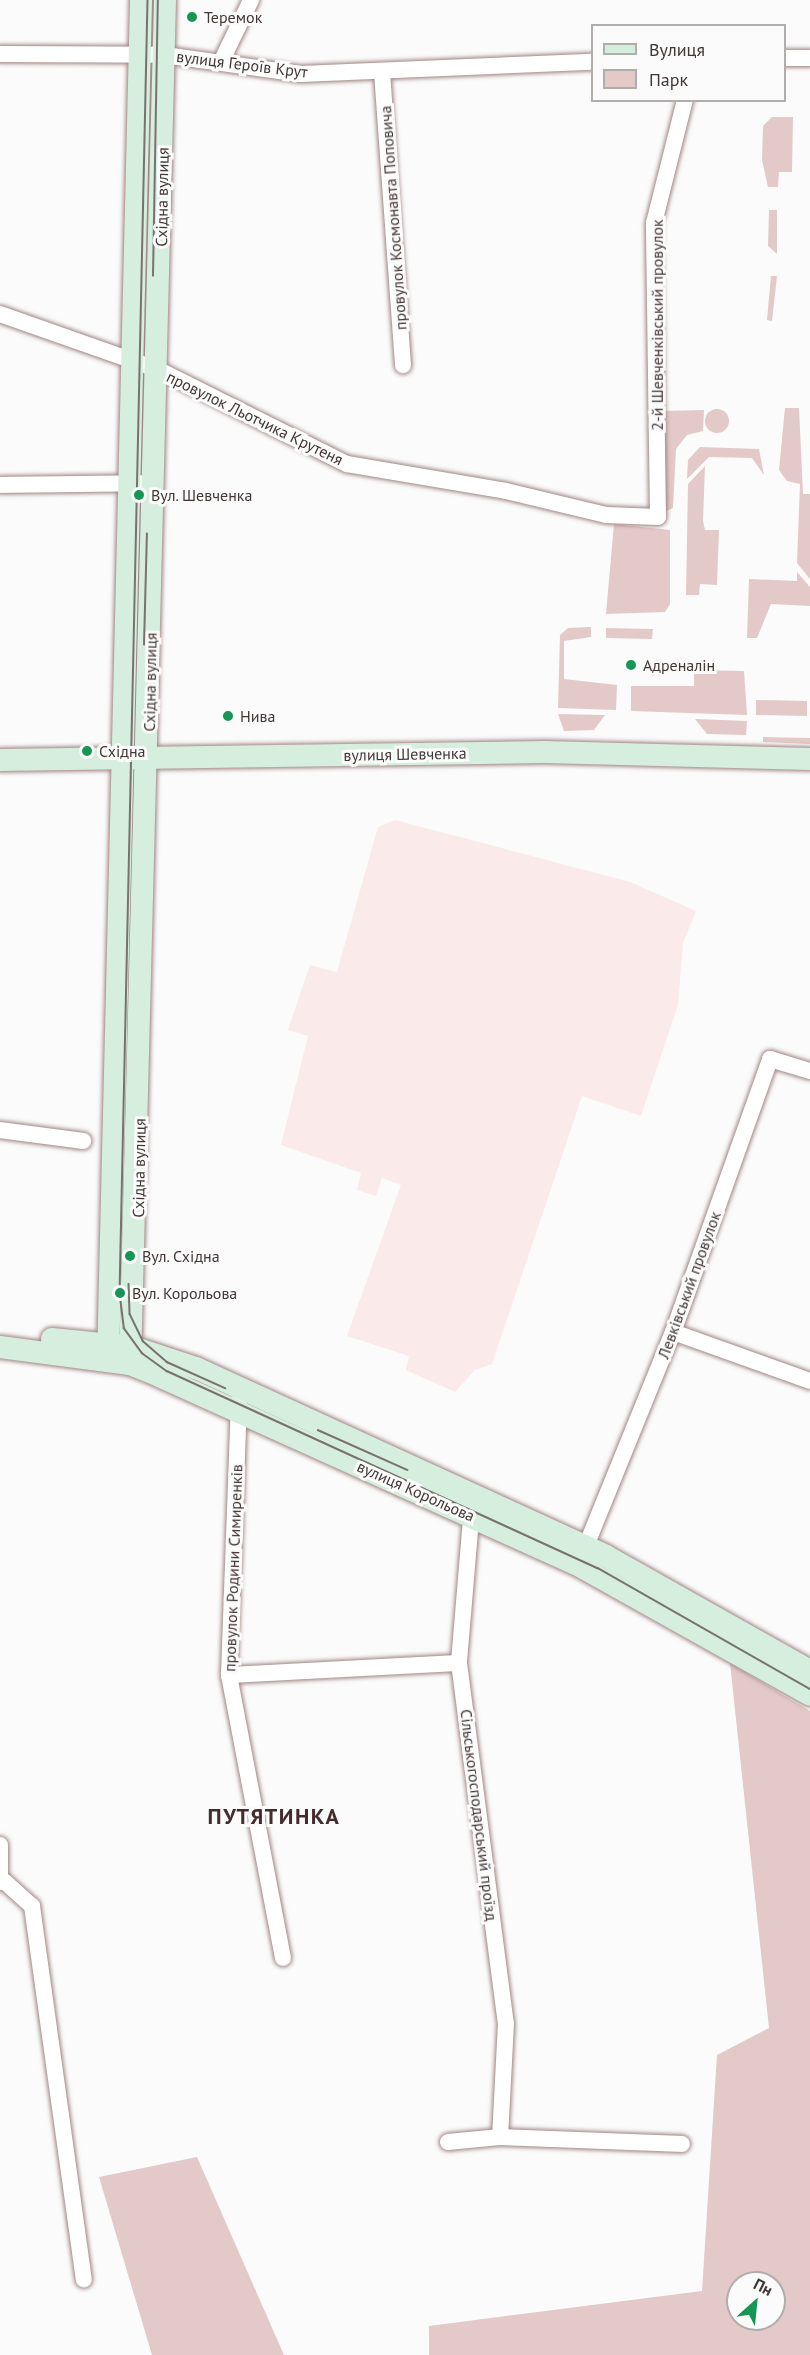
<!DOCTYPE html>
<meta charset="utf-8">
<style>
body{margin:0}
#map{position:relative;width:810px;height:2355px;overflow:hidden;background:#fbfbfb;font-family:"PT Sans",sans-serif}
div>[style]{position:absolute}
.built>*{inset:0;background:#faeae9}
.green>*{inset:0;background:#e3c9c7}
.round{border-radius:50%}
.roads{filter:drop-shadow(0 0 2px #a18584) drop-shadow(0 0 2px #a18584)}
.street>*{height:16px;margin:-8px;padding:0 8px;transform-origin:8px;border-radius:8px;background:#fff}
.secondary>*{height:22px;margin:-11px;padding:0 11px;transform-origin:11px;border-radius:11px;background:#d5eede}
.tram>*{height:1.5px;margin:-0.75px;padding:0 0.75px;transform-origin:0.75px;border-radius:0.75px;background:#797170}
.dots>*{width:16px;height:16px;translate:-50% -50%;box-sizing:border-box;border:3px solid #fbfbfb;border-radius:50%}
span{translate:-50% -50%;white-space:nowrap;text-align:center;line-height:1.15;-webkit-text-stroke:6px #fbfbfb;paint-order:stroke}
.poi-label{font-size:16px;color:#433736}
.left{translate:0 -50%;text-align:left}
.street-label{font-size:16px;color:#433736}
.district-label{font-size:22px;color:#442c2c;font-weight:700;letter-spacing:1.5px}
.legend{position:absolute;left:591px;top:24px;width:195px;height:78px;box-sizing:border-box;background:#fbfbfb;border:2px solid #b1adac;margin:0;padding:8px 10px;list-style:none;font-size:18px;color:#433736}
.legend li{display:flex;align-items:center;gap:12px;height:30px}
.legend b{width:30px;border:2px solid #b1adac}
.north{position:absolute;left:726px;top:2271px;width:60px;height:60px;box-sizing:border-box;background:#fbfbfb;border:2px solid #b1adac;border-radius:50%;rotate:27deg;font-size:16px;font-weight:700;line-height:24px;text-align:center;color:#433736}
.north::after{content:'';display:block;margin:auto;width:21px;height:27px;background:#159655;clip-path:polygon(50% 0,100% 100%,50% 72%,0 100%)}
</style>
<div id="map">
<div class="built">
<i style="clip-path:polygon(395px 820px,630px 882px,696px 911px,683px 943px,678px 1005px,641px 1116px,582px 1096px,492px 1364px,475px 1370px,455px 1392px,406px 1370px,409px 1356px,347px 1336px,401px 1185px,382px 1178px,376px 1196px,357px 1190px,361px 1173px,281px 1145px,308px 1036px,288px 1030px,310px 965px,337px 972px,378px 827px)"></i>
</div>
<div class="green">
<i style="clip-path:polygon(772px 117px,793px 117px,792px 172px,779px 172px,778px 187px,768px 187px,762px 160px,763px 126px)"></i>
<i style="clip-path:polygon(769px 210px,777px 210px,777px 254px,768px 246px)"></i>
<i style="clip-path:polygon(771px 276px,777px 276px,772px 321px,767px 320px)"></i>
<i style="clip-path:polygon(785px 408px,799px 408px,803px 494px,810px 494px,810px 579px,797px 563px,800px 484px,787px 481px,779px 470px)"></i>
<i class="round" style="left:705px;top:409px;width:24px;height:24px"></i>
<i style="clip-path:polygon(704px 410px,703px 431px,687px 435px,676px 449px,673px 508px,664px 512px,661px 411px)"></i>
<i style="clip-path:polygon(700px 447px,759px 449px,764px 475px,752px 458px,709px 457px,687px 479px,688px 460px)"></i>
<i style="clip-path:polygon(705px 466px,703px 521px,705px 530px,719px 530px,717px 585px,700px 584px,699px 595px,686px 595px,688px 484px)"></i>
<i style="clip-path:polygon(614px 524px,670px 530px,670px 604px,665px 612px,606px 614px)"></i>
<i style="clip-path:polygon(797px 572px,810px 587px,810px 606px,771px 604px,757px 638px,747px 638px,749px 579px,797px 581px)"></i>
<i style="clip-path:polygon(591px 627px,591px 637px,564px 641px,564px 679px,617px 685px,616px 710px,558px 708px,560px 635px,568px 628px)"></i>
<i style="clip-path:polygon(606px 628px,653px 629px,652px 639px,606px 638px)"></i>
<i style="clip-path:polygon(694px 670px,744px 671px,747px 715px,631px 711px,631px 686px,694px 686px)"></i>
<i style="clip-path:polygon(756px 700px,807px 701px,807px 716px,756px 715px)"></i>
<i style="clip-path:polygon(558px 714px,605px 715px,594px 730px,564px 731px)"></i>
<i style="clip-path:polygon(695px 719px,747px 721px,746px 735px,707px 734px)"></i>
<i style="clip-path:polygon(763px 737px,810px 738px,810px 744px,763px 742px)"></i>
<i style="clip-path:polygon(evenodd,730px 1663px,810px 1711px,810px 2355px,429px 2355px,429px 2326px,702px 2291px,717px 2055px,769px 2028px,730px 1663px,738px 2283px,774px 2283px,774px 2319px,738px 2319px,738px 2283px)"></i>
<i style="clip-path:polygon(197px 2157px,284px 2355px,152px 2355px,99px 2177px)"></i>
</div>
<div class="roads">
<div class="street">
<i style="left:0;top:54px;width:165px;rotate:0.3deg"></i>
<i style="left:165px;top:55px;width:137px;rotate:8deg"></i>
<i style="left:301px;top:74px;width:291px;rotate:-2.4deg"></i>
<i style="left:784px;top:58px;width:26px"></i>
<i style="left:222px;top:60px;width:67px;rotate:-64.2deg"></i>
<i style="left:382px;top:72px;width:294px;rotate:85.9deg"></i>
<i style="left:0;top:314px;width:169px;rotate:19.4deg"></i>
<i style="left:159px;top:370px;width:210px;rotate:26.6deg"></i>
<i style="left:347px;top:464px;width:161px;rotate:9.6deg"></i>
<i style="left:506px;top:491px;width:103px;rotate:13.5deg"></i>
<i style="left:606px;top:515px;width:52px;rotate:2.2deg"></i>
<i style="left:658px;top:517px;width:294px;rotate:-90.8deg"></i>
<i style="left:654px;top:223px;width:127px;rotate:-75.9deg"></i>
<i style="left:0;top:485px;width:155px;rotate:-0.7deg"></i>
<i style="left:0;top:1130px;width:84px;rotate:7.5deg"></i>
<i style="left:673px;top:1332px;width:145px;rotate:19.7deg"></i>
<i style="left:239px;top:1401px;width:274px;rotate:92.1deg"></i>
<i style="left:229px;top:1675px;width:288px;rotate:79.2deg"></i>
<i style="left:472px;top:1507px;width:157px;rotate:94.8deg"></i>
<i style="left:459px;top:1663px;width:363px;rotate:82.6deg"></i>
<i style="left:506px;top:2023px;width:114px;rotate:93deg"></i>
<i style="left:586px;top:1546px;width:231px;rotate:-67.9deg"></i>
<i style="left:673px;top:1332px;width:290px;rotate:-70.4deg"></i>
<i style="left:770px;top:1059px;width:42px;rotate:16.7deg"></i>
<i style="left:229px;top:1675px;width:230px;rotate:-3deg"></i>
<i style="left:0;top:1845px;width:37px;rotate:90deg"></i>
<i style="left:4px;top:1881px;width:38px;rotate:42deg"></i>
<i style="left:32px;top:1906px;width:377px;rotate:82.1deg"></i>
<i style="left:448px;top:2142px;width:52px;rotate:-5.5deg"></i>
<i style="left:500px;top:2137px;width:182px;rotate:2.2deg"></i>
</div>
<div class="secondary">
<i style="left:0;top:760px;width:545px;rotate:-0.84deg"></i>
<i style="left:545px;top:752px;width:265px;rotate:1.5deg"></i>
<i style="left:52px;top:1339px;width:80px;rotate:5.7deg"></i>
<i style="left:132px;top:1347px;width:67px;rotate:18.2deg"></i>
<i style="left:196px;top:1368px;width:451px;rotate:24.6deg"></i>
<i style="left:606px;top:1556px;width:234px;rotate:29.4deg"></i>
<i style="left:0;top:1347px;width:131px;rotate:7.5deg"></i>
<i style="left:130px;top:1364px;width:31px;rotate:22deg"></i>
<i style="left:159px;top:1376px;width:457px;rotate:24.3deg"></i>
<i style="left:576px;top:1564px;width:268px;rotate:29.2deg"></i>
<i style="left:108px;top:1361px;width:1361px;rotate:-88.61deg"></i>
<i style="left:130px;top:1364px;width:1364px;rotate:-88.53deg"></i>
</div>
</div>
<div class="tram">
<i style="left:148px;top:0;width:1293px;rotate:91.24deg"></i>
<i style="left:120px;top:1293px;width:35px;rotate:83deg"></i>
<i style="left:124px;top:1328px;width:31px;rotate:54deg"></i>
<i style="left:142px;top:1353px;width:31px;rotate:36deg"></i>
<i style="left:167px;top:1371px;width:474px;rotate:24.6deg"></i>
<i style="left:598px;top:1568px;width:244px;rotate:29.7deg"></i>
<i style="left:153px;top:276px;width:276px;rotate:-89deg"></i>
<i style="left:144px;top:645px;width:111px;rotate:-88.5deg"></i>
<i style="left:129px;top:1284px;width:30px;rotate:88deg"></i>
<i style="left:130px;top:1314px;width:30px;rotate:64deg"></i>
<i style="left:143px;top:1341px;width:32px;rotate:41deg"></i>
<i style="left:167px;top:1362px;width:64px;rotate:24.1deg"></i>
<i style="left:318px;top:1430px;width:98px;rotate:24deg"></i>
</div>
<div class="dots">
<i style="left:192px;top:17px;background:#159655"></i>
<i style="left:139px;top:495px;background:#159655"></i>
<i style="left:631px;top:665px;background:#159655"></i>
<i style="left:228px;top:716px;background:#159655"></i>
<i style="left:87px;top:751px;background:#159655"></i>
<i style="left:130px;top:1256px;background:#159655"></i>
<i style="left:120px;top:1293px;background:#159655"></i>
</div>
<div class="poi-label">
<span class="left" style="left:204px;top:17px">Теремок</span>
<span class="left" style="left:151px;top:495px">Вул. Шевченка</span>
<span class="left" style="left:643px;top:665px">Адреналін</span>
<span class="left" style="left:240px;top:716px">Нива</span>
<span class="left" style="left:99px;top:751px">Східна</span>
<span class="left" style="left:142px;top:1256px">Вул. Східна</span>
<span class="left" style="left:132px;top:1293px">Вул. Корольова</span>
</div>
<div class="street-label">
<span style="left:242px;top:64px;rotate:7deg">вулиця Героїв Крут</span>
<span style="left:162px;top:197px;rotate:-89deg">Східна вулиця</span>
<span style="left:393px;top:218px;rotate:-94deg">провулок Космонавта Поповича</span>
<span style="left:657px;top:325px;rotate:-90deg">2-й Шевченківський провулок</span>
<span style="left:255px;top:418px;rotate:26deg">провулок Льотчика Крутеня</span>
<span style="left:150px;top:682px;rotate:-89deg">Східна вулиця</span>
<span style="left:405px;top:754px;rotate:-1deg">вулиця Шевченка</span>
<span style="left:139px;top:1168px;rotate:-89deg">Східна вулиця</span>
<span style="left:689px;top:1285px;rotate:-70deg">Левківський провулок</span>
<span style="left:416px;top:1491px;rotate:24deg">вулиця Корольова</span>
<span style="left:233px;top:1568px;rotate:-88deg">провулок Родини Симиренків</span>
<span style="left:479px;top:1815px;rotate:83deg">Сільськогосподарський проїзд</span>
</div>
<div class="district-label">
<span style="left:274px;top:1817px">ПУТЯТИНКА</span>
</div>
<ul class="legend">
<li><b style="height:8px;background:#d5eede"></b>Вулиця</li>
<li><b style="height:16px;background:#e3c9c7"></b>Парк</li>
</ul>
<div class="north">Пн</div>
</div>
